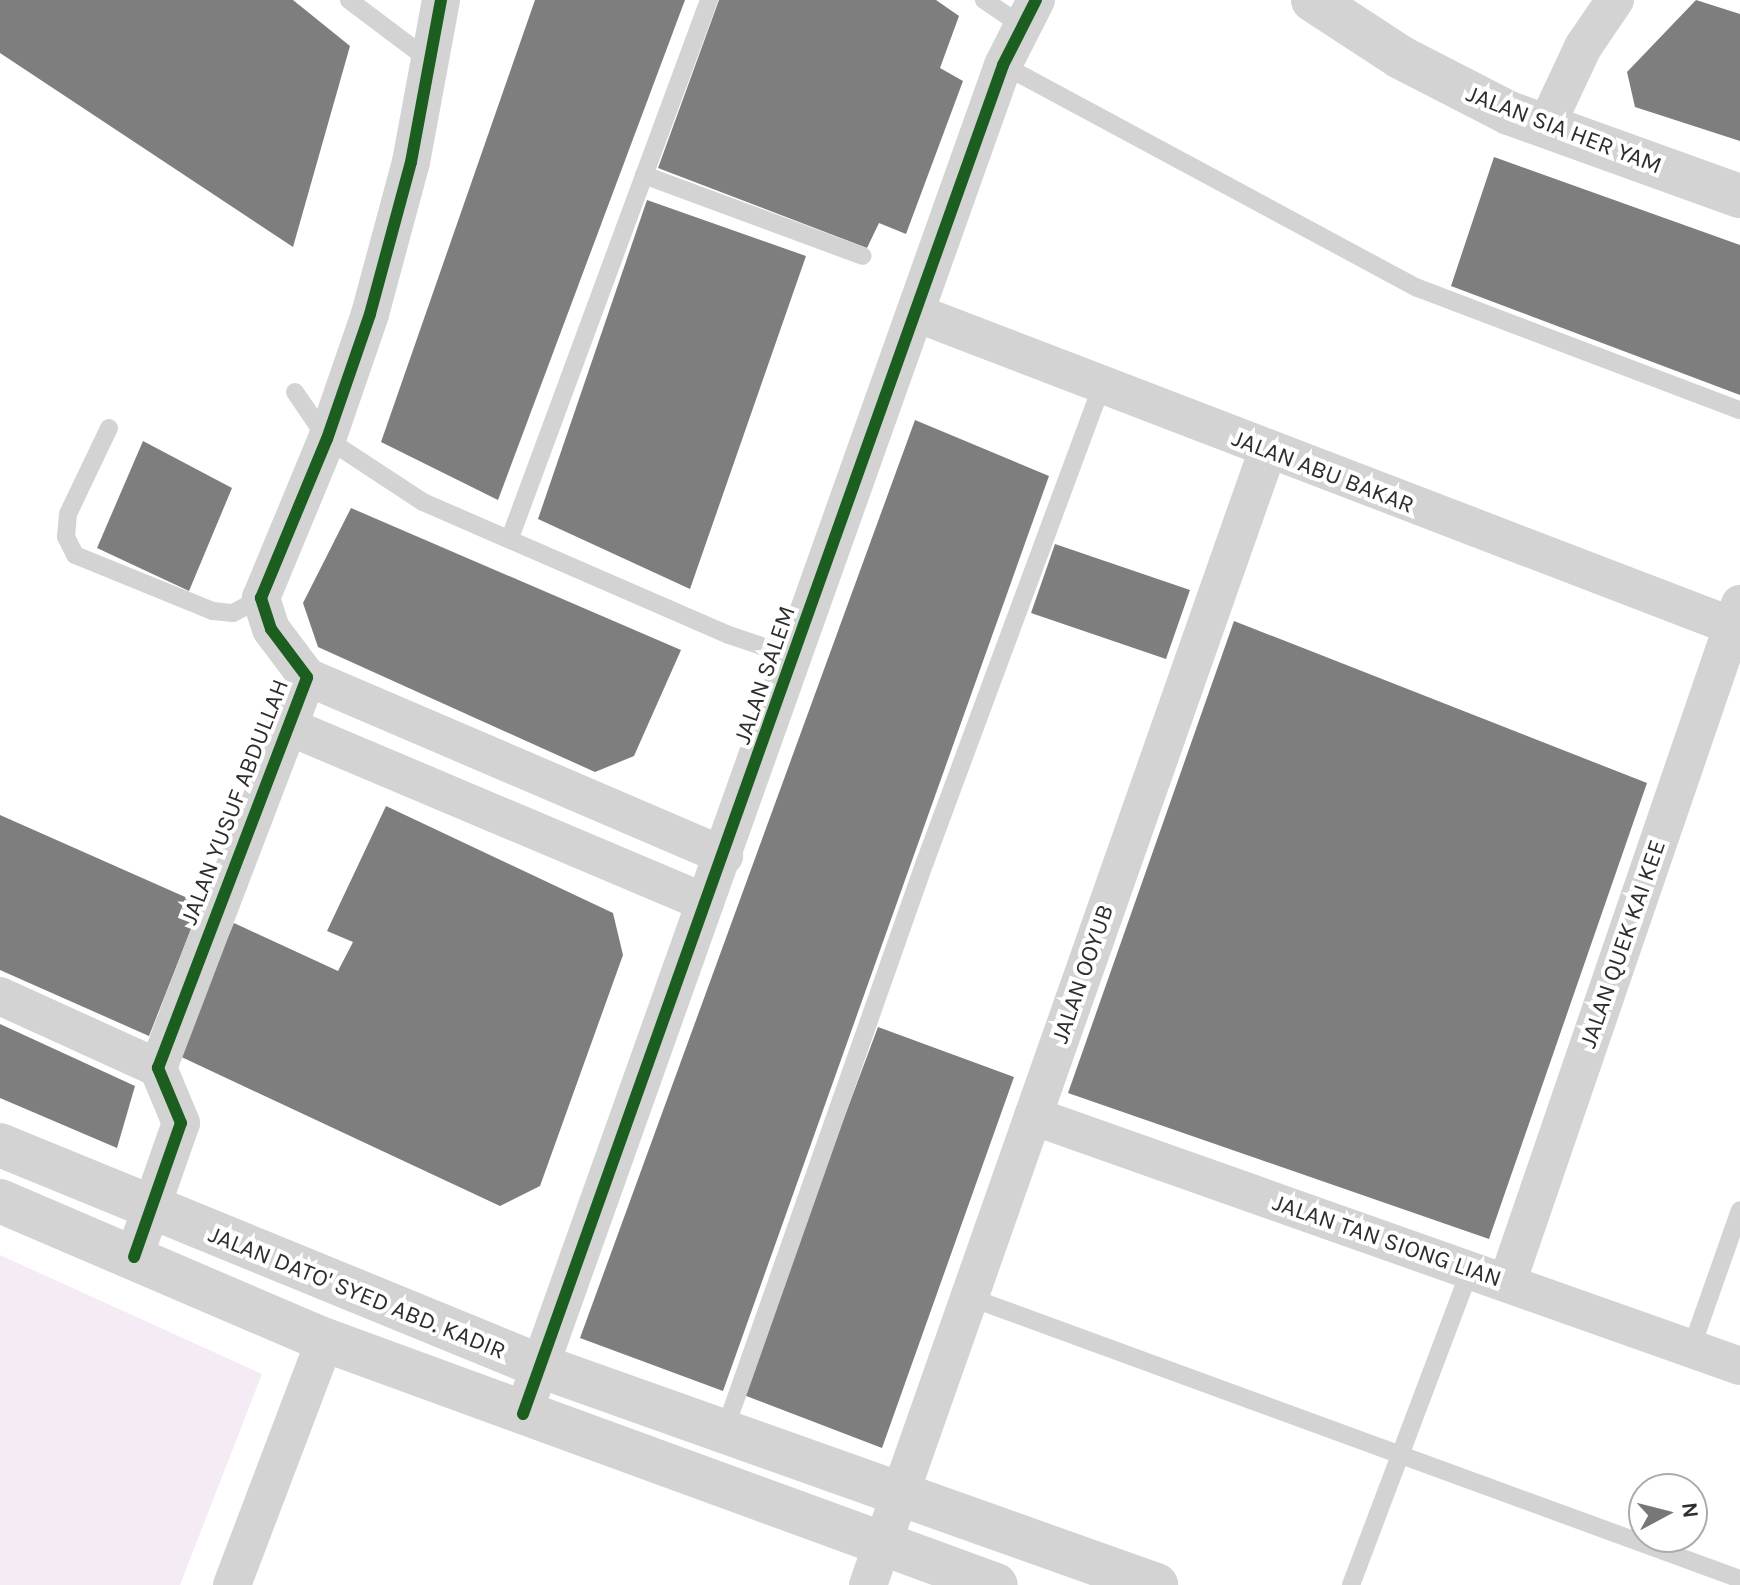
<!DOCTYPE html>
<style>
body{margin:0}
#map{position:relative;width:1740px;height:1585px;overflow:hidden;background:#fff;font-family:Karla,sans-serif}
div>[style]{position:absolute}
.green>*{inset:0;background:#f5ebf5}
.building>*{inset:0;background:#7e7e7e}
.service>*{height:18px;margin:-9px;padding:0 9px;transform-origin:9px;border-radius:9px;background:#d3d3d3}
.minor>*{height:38px;margin:-19px;padding:0 19px;transform-origin:19px;border-radius:19px;background:#d3d3d3}
.tertiary>*{height:44px;margin:-22px;padding:0 22px;transform-origin:22px;border-radius:22px;background:#d3d3d3}
.cycleway>*{height:12px;margin:-6px;padding:0 6px;transform-origin:6px;border-radius:6px;background:#1b5e20}
span{translate:-50% -50%;white-space:nowrap;text-align:center;line-height:1.15;-webkit-text-stroke:8px #fff;paint-order:stroke}
.street-label{font-size:24px;color:#2e2e2e}
.north{position:absolute;left:1628px;top:1473px;width:80px;height:80px;box-sizing:border-box;background:#fff;border:2px solid #ababab;border-radius:50%;rotate:83deg;font-size:22px;font-weight:700;line-height:32px;text-align:center;color:#2e2e2e}
.north::after{content:'';display:block;margin:auto;width:28px;height:36px;background:#777;clip-path:polygon(50% 0,100% 100%,50% 72%,0 100%)}
</style>
<div id="map">
<div class="green">
<i style="clip-path:polygon(0 1255px,262px 1374px,180px 1585px,0 1585px)"></i>
</div>
<div class="building">
<i style="clip-path:polygon(0 0,293px 0,350px 46px,293px 247px,0 53px)"></i>
<i style="clip-path:polygon(535px 0,685px 0,498px 500px,381px 442px)"></i>
<i style="clip-path:polygon(719px 0,936px 0,959px 16px,940px 68px,963px 81px,906px 234px,879px 223px,867px 248px,658px 168px)"></i>
<i style="clip-path:polygon(1696px 0,1740px 14px,1740px 141px,1635px 107px,1627px 72px)"></i>
<i style="clip-path:polygon(1494px 157px,1740px 245px,1740px 395px,1451px 286px)"></i>
<i style="clip-path:polygon(647px 200px,806px 256px,690px 589px,538px 519px)"></i>
<i style="clip-path:polygon(915px 420px,1049px 476px,723px 1391px,580px 1338px)"></i>
<i style="clip-path:polygon(143px 441px,232px 488px,189px 591px,97px 548px)"></i>
<i style="clip-path:polygon(351px 508px,681px 650px,634px 756px,595px 772px,318px 647px,303px 603px)"></i>
<i style="clip-path:polygon(1055px 544px,1190px 590px,1166px 659px,1031px 613px)"></i>
<i style="clip-path:polygon(1234px 621px,1647px 783px,1489px 1239px,1068px 1093px)"></i>
<i style="clip-path:polygon(386px 806px,613px 913px,623px 955px,540px 1186px,500px 1206px,175px 1054px,234px 923px,338px 971px,353px 942px,327px 931px)"></i>
<i style="clip-path:polygon(0 815px,201px 904px,149px 1036px,0 970px)"></i>
<i style="clip-path:polygon(0 1024px,135px 1086px,117px 1148px,0 1098px)"></i>
<i style="clip-path:polygon(878px 1027px,1014px 1077px,882px 1448px,741px 1394px)"></i>
</div>
<div class="service">
<i style="left:349px;top:0;width:101px;rotate:37deg"></i>
<i style="left:984px;top:0;width:45px;rotate:34deg"></i>
<i style="left:1003px;top:65px;width:471px;rotate:28.3deg"></i>
<i style="left:1418px;top:288px;width:344px;rotate:20.8deg"></i>
<i style="left:644px;top:175px;width:233px;rotate:20.3deg"></i>
<i style="left:295px;top:392px;width:57px;rotate:55.8deg"></i>
<i style="left:327px;top:439px;width:115px;rotate:33.3deg"></i>
<i style="left:423px;top:502px;width:334px;rotate:23.5deg"></i>
<i style="left:729px;top:635px;width:69px;rotate:18.7deg"></i>
<i style="left:109px;top:428px;width:95px;rotate:115.5deg"></i>
<i style="left:68px;top:514px;width:23px;rotate:95deg"></i>
<i style="left:66px;top:537px;width:20px;rotate:63deg"></i>
<i style="left:75px;top:555px;width:149px;rotate:22.1deg"></i>
<i style="left:213px;top:611px;width:20px;rotate:6deg"></i>
<i style="left:233px;top:613px;width:32px;rotate:-28deg"></i>
<i style="left:510px;top:538px;width:574px;rotate:-69.7deg"></i>
<i style="left:969px;top:1297px;width:821px;rotate:20.09deg"></i>
<i style="left:1691px;top:1349px;width:147px;rotate:-70.6deg"></i>
<i style="left:724px;top:1432px;width:604px;rotate:-70.58deg"></i>
<i style="left:925px;top:862px;width:509px;rotate:-69.64deg"></i>
<i style="left:1351px;top:1585px;width:337px;rotate:-69.3deg"></i>
</div>
<div class="minor">
<i style="left:1546px;top:126px;width:87px;rotate:-64.9deg"></i>
<i style="left:1583px;top:47px;width:57px;rotate:-55.8deg"></i>
<i style="left:916px;top:313px;width:874px;rotate:20.99deg"></i>
<i style="left:307px;top:677px;width:454px;rotate:23.2deg"></i>
<i style="left:285px;top:725px;width:456px;rotate:22.9deg"></i>
<i style="left:0;top:996px;width:174px;rotate:24.5deg"></i>
<i style="left:1033px;top:1116px;width:750px;rotate:19.47deg"></i>
<i style="left:134px;top:1257px;width:142px;rotate:-70.7deg"></i>
<i style="left:181px;top:1123px;width:60px;rotate:-112.7deg"></i>
<i style="left:158px;top:1068px;width:418px;rotate:-69.1deg"></i>
<i style="left:307px;top:677px;width:60px;rotate:-126.9deg"></i>
<i style="left:271px;top:629px;width:33px;rotate:-108deg"></i>
<i style="left:261px;top:598px;width:172px;rotate:-67.5deg"></i>
<i style="left:327px;top:439px;width:132px;rotate:-71deg"></i>
<i style="left:370px;top:314px;width:157px;rotate:-74.9deg"></i>
<i style="left:411px;top:162px;width:165px;rotate:-79.5deg"></i>
<i style="left:1507px;top:1283px;width:718px;rotate:-71.06deg"></i>
<i style="left:523px;top:1414px;width:1432px;rotate:-70.41deg"></i>
<i style="left:1003px;top:65px;width:73px;rotate:-63.1deg"></i>
<i style="left:232px;top:1585px;width:262px;rotate:-69.2deg"></i>
<i style="left:868px;top:1585px;width:1201px;rotate:-70.6deg"></i>
</div>
<div class="tertiary">
<i style="left:1313px;top:0;width:104px;rotate:33.2deg"></i>
<i style="left:1400px;top:57px;width:123px;rotate:27.2deg"></i>
<i style="left:1509px;top:113px;width:245px;rotate:19.8deg"></i>
<i style="left:0;top:1145px;width:583px;rotate:22.26deg"></i>
<i style="left:540px;top:1366px;width:654px;rotate:19.57deg"></i>
<i style="left:0;top:1201px;width:353px;rotate:23.2deg"></i>
<i style="left:325px;top:1340px;width:714px;rotate:20.06deg"></i>
</div>
<div class="cycleway">
<i style="left:134px;top:1257px;width:142px;rotate:-70.7deg"></i>
<i style="left:181px;top:1123px;width:60px;rotate:-112.7deg"></i>
<i style="left:158px;top:1068px;width:418px;rotate:-69.1deg"></i>
<i style="left:307px;top:677px;width:60px;rotate:-126.9deg"></i>
<i style="left:271px;top:629px;width:33px;rotate:-108deg"></i>
<i style="left:261px;top:598px;width:172px;rotate:-67.5deg"></i>
<i style="left:327px;top:439px;width:132px;rotate:-71deg"></i>
<i style="left:370px;top:314px;width:157px;rotate:-74.9deg"></i>
<i style="left:411px;top:162px;width:165px;rotate:-79.5deg"></i>
<i style="left:523px;top:1414px;width:1432px;rotate:-70.41deg"></i>
<i style="left:1003px;top:65px;width:73px;rotate:-63.1deg"></i>
</div>
<div class="street-label">
<span style="left:1564px;top:130px;rotate:21deg">JALAN SIA HER YAM</span>
<span style="left:1323px;top:472px;rotate:21deg">JALAN ABU BAKAR</span>
<span style="left:765px;top:675px;rotate:-71deg">JALAN SALEM</span>
<span style="left:235px;top:802px;rotate:-69deg">JALAN YUSUF ABDULLAH</span>
<span style="left:1623px;top:944px;rotate:-71deg">JALAN QUEK KAI KEE</span>
<span style="left:1083px;top:974px;rotate:-71deg">JALAN OOYUB</span>
<span style="left:1387px;top:1241px;rotate:19deg">JALAN TAN SIONG LIAN</span>
<span style="left:357px;top:1293px;rotate:22deg">JALAN DATO' SYED ABD. KADIR</span>
</div>
<div class="north">N</div>
</div>
